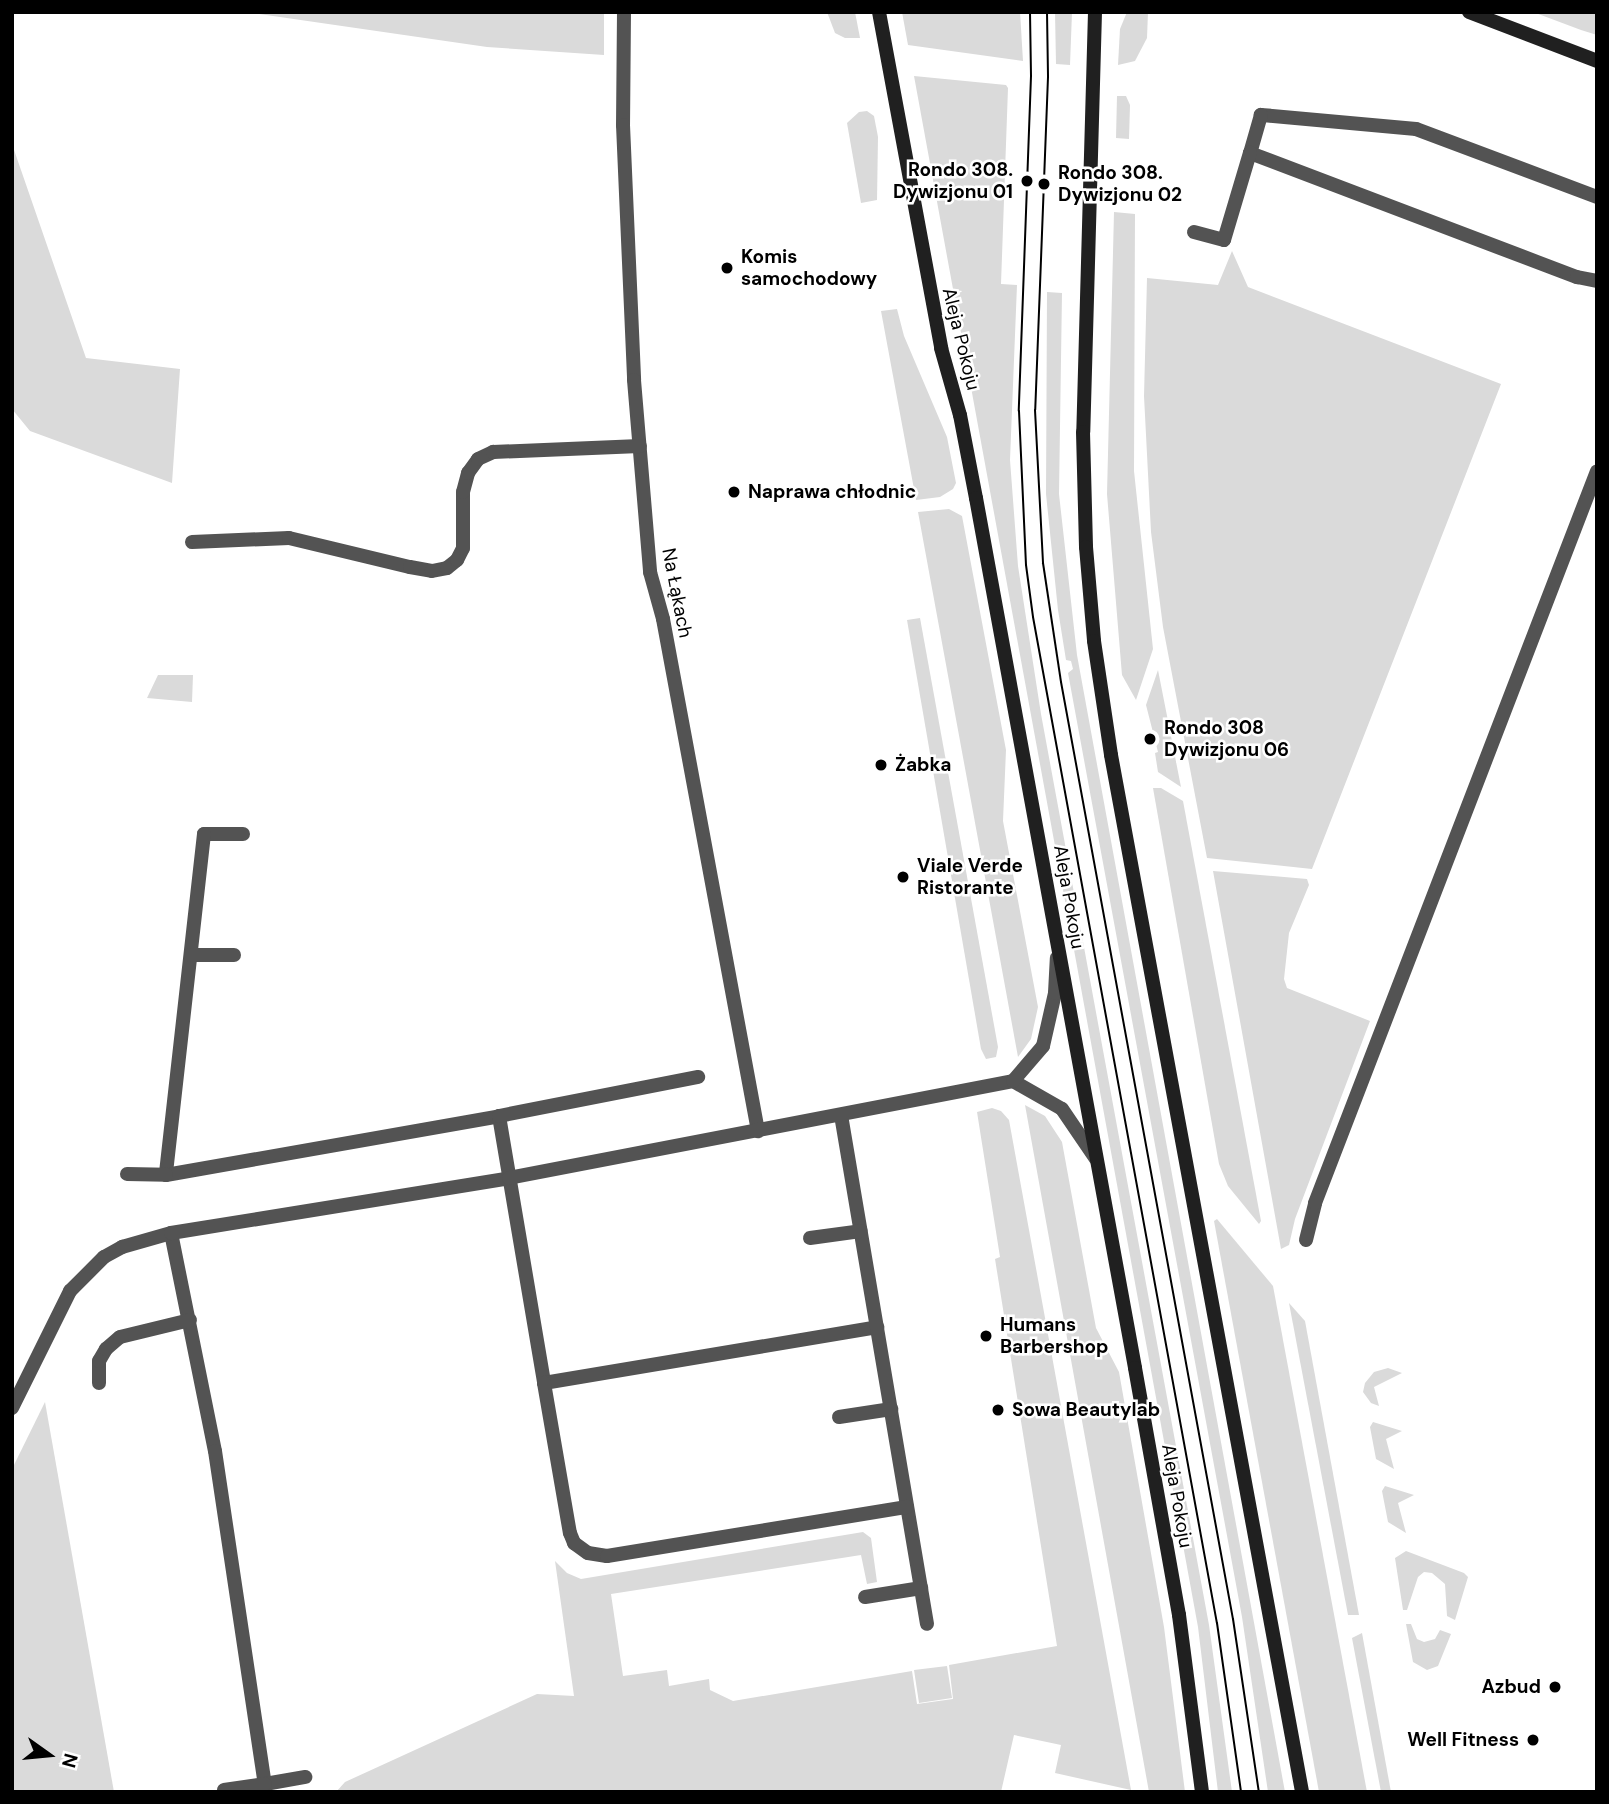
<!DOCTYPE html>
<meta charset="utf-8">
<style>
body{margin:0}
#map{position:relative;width:1609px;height:1804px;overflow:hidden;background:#fff;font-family:"DM Sans",sans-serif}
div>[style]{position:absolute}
.green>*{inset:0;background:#dadada}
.street>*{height:14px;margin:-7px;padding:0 7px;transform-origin:7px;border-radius:7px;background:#535353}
.secondary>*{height:14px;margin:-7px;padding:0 7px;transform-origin:7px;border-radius:7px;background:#202020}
.tram>*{height:2px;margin:-1px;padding:0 1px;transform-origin:1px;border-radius:1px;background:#000}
.dots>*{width:19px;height:19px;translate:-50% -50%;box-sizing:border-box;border:4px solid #fff;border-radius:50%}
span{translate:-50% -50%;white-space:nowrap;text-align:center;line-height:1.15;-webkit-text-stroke:5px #fff;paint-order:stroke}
.poi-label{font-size:19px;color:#000;font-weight:700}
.right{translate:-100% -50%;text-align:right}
.left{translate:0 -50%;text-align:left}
.street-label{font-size:19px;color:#000}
.frame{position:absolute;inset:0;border:14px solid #000;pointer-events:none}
.north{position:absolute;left:14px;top:1720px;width:70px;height:70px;-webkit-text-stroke:5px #fff;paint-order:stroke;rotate:105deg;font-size:19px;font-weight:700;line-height:28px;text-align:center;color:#000}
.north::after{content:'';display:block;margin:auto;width:24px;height:32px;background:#000;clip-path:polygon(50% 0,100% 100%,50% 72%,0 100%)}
</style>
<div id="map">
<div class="green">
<i style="clip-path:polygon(246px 12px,604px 12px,604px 55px,487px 47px)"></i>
<i style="clip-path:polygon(827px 12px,855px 12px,860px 38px,845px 38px,835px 33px)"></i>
<i style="clip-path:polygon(902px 12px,1020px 12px,1023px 61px,908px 45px)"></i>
<i style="clip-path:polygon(1055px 12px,1072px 12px,1070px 65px,1056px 64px)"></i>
<i style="clip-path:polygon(1127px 12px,1148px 12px,1147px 38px,1135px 61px,1118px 65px,1120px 29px)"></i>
<i style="clip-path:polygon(1533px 12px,1597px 12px,1597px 35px,1581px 30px)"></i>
<i style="clip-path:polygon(914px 76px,1006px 85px,1008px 88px,1001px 284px,1017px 285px,1010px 460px,1018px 566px,1041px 714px,1209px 1625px,1232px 1792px,1218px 1792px,1198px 1627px)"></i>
<i style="clip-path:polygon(1117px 96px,1126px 96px,1130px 105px,1129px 139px,1116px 138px)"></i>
<i style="clip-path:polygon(867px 111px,874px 116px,878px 137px,877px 200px,861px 203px,847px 123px,859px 112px)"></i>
<i style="clip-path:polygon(12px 144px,86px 358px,180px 369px,172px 483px,30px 431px,12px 409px)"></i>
<i style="clip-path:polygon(1114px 212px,1135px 214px,1134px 471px,1153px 649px,1136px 700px,1122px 675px,1107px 494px)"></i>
<i style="clip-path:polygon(1232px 251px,1248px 287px,1501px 384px,1312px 869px,1207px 858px,1163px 627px,1151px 532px,1144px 396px,1147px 278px,1218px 285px)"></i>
<i style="clip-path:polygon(1047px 292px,1062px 293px,1059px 494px,1077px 655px,1285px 1792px,1268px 1792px,1242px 1617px,1068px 673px,1073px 669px,1071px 661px,1066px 660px,1058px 610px,1046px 494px)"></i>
<i style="clip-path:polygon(897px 309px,904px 336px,947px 437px,956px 483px,953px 489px,940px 497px,916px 500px,881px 311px)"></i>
<i style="clip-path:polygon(949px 509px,962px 516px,1006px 750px,1003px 821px,1038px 1007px,1031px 1039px,1018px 1057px,918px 512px)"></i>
<i style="clip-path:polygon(920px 618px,998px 1047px,996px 1057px,986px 1059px,981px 1049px,907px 620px)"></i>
<i style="clip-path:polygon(1158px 670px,1181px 787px,1158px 772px,1155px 753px,1158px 752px,1146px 705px)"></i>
<i style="clip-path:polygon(158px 675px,193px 675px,192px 702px,147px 698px)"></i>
<i style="clip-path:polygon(1153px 788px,1161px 788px,1183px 801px,1261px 1221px,1259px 1224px,1228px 1186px,1219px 1164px)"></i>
<i style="clip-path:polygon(1213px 871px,1307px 879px,1309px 885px,1289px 933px,1284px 979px,1287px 988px,1370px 1021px,1295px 1219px,1289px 1245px,1281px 1249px)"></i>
<i style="clip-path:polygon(1025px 1105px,1045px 1116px,1062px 1142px,1096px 1328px,1119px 1372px,1164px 1627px,1185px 1792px,1149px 1792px)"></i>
<i style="clip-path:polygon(992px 1108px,1001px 1111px,1009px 1120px,1131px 1790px,1055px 1773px,1061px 1745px,1014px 1735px,1001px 1792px,336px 1792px,345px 1782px,537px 1694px,574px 1696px,555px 1561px,567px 1573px,581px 1579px,863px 1532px,871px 1538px,877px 1582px,867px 1584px,861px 1555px,611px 1594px,623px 1676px,667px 1670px,669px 1686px,709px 1679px,710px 1690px,733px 1701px,912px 1671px,917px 1704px,953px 1699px,949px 1665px,1057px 1646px,995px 1259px,1000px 1257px,977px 1112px)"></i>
<i style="clip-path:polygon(1217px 1219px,1273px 1286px,1367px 1792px,1319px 1792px,1214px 1221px)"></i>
<i style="clip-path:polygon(1289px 1303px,1305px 1321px,1359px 1615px,1348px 1615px)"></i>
<i style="clip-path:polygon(1388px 1368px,1402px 1373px,1374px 1387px,1379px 1406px,1371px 1403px,1363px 1392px,1365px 1383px,1374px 1372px)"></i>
<i style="clip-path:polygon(45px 1402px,114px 1792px,12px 1792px,12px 1469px)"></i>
<i style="clip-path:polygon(1373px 1422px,1402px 1431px,1386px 1439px,1394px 1469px,1376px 1459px,1370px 1427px)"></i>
<i style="clip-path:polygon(1385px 1486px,1414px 1495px,1398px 1503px,1406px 1533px,1388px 1522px,1382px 1491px)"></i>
<i style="clip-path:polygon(1406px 1551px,1464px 1573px,1468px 1577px,1455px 1620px,1447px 1616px,1445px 1584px,1432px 1573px,1424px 1572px,1418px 1577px,1407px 1610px,1403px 1610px,1395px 1558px)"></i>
<i style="clip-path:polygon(1406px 1624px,1411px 1624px,1417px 1639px,1424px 1642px,1435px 1639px,1440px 1630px,1451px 1634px,1438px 1666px,1427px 1670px,1413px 1662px)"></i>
<i style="clip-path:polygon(1362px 1633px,1391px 1792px,1381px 1792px,1352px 1638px)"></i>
<i style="clip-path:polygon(947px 1666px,952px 1698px,919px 1703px,914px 1670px)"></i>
</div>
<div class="street">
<i style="left:624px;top:12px;width:113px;rotate:90.5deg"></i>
<i style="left:623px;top:125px;width:255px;rotate:87.5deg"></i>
<i style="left:634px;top:380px;width:193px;rotate:85.2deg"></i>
<i style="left:650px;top:572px;width:49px;rotate:74.5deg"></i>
<i style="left:663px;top:619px;width:521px;rotate:79.49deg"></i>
<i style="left:1597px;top:197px;width:193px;rotate:-159.4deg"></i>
<i style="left:1416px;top:129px;width:156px;rotate:-174.8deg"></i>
<i style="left:1261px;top:115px;width:40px;rotate:106deg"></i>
<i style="left:1250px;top:153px;width:350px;rotate:20.8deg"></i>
<i style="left:1577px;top:277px;width:20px;rotate:11deg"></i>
<i style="left:1194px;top:232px;width:31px;rotate:15deg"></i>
<i style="left:1224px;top:240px;width:91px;rotate:-73.4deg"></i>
<i style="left:192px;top:542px;width:97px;rotate:-2.4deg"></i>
<i style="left:289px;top:538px;width:124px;rotate:13.5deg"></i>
<i style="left:410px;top:567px;width:22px;rotate:10deg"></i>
<i style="left:432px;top:571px;width:15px;rotate:-11deg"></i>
<i style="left:447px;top:568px;width:13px;rotate:-39deg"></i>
<i style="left:457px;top:560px;width:13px;rotate:-63deg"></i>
<i style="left:463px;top:548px;width:56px;rotate:-90deg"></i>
<i style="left:463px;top:492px;width:20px;rotate:-75deg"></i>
<i style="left:468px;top:473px;width:17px;rotate:-54deg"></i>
<i style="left:478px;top:459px;width:17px;rotate:-25deg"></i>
<i style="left:493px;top:452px;width:147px;rotate:-2.3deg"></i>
<i style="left:243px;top:834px;width:39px;rotate:180deg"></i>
<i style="left:204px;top:834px;width:343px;rotate:96.4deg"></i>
<i style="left:166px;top:1175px;width:338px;rotate:-10deg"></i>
<i style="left:499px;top:1116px;width:271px;rotate:80.4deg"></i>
<i style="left:544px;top:1383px;width:338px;rotate:-9.5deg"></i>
<i style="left:191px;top:955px;width:43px"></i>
<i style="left:1013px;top:1081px;width:56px;rotate:29.7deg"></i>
<i style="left:1062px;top:1109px;width:60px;rotate:55.8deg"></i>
<i style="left:841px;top:1115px;width:516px;rotate:80.41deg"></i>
<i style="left:499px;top:1116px;width:203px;rotate:-11.1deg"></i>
<i style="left:127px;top:1174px;width:39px;rotate:1deg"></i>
<i style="left:171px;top:1233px;width:222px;rotate:78.6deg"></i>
<i style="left:215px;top:1451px;width:337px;rotate:81.5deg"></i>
<i style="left:265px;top:1784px;width:41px;rotate:-9.9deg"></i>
<i style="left:810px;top:1238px;width:51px;rotate:-7.8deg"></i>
<i style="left:1306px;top:1240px;width:38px;rotate:-76deg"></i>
<i style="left:1315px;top:1203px;width:784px;rotate:-68.93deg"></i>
<i style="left:99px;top:1383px;width:22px;rotate:-90deg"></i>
<i style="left:99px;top:1361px;width:14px;rotate:-60deg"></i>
<i style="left:106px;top:1349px;width:18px;rotate:-41deg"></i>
<i style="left:120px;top:1337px;width:72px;rotate:-13.7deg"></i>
<i style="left:544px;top:1383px;width:152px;rotate:80.2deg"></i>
<i style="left:570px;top:1533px;width:11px;rotate:68deg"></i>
<i style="left:574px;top:1543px;width:17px;rotate:36deg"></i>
<i style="left:588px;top:1553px;width:19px;rotate:9deg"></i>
<i style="left:607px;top:1556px;width:304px;rotate:-9.3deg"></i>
<i style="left:12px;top:1408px;width:131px;rotate:-63.6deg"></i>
<i style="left:70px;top:1291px;width:48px;rotate:-45deg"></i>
<i style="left:104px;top:1257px;width:21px;rotate:-29deg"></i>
<i style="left:122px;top:1247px;width:51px;rotate:-15.9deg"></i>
<i style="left:171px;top:1233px;width:342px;rotate:-9.2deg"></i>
<i style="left:509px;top:1178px;width:513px;rotate:-10.89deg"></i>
<i style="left:1013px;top:1081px;width:46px;rotate:-49.4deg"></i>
<i style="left:1043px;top:1046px;width:54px;rotate:-77.2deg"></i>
<i style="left:1055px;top:993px;width:35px;rotate:-87deg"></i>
<i style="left:839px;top:1417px;width:53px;rotate:-8.7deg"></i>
<i style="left:865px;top:1597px;width:57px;rotate:-9.1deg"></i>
<i style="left:224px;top:1790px;width:41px;rotate:-8.3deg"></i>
</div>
<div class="secondary">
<i style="left:879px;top:12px;width:342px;rotate:79.5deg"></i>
<i style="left:941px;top:348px;width:70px;rotate:74.2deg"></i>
<i style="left:960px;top:415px;width:85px;rotate:79.1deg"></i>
<i style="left:976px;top:498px;width:884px;rotate:79.64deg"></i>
<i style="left:1135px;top:1368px;width:251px;rotate:79.9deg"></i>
<i style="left:1179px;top:1615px;width:178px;rotate:82.6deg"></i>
<i style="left:1095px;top:12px;width:420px;rotate:91.6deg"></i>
<i style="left:1083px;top:432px;width:115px;rotate:88.5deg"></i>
<i style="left:1086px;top:547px;width:94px;rotate:85.1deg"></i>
<i style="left:1094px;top:641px;width:115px;rotate:81.5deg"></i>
<i style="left:1111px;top:755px;width:1054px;rotate:79.56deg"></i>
<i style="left:1469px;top:12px;width:137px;rotate:20.9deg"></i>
</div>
<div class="tram">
<i style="left:1030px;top:12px;width:64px;rotate:89.1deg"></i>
<i style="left:1031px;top:76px;width:335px;rotate:92.1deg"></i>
<i style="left:1019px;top:411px;width:154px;rotate:87.4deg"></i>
<i style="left:1026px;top:565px;width:52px;rotate:82.3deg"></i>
<i style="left:1033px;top:617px;width:1023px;rotate:79.64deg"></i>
<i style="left:1217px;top:1623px;width:171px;rotate:81.9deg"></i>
<i style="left:1047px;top:12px;width:65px;rotate:89.1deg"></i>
<i style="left:1048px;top:77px;width:333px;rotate:92.2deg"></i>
<i style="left:1035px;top:410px;width:153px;rotate:87deg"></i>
<i style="left:1043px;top:563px;width:120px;rotate:81.4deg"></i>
<i style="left:1061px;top:682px;width:953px;rotate:79.6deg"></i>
<i style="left:1233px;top:1619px;width:175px;rotate:81.5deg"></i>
</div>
<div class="dots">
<i style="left:1027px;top:181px;background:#000"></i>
<i style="left:1044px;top:184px;background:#000"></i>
<i style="left:727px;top:268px;background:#000"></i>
<i style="left:734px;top:492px;background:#000"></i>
<i style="left:1150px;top:739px;background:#000"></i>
<i style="left:881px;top:765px;background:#000"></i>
<i style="left:903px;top:877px;background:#000"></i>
<i style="left:986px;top:1336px;background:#000"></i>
<i style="left:998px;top:1410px;background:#000"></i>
<i style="left:1555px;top:1687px;background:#000"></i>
<i style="left:1533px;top:1740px;background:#000"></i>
</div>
<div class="poi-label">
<span class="right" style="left:1013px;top:181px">Rondo 308.<br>Dywizjonu 01</span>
<span class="left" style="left:1058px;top:184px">Rondo 308.<br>Dywizjonu 02</span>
<span class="left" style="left:741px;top:268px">Komis<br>samochodowy</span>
<span class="left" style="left:748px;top:492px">Naprawa chłodnic</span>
<span class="left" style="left:1164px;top:739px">Rondo 308<br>Dywizjonu 06</span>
<span class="left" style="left:895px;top:765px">Żabka</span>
<span class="left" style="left:917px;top:877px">Viale Verde<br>Ristorante</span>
<span class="left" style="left:1000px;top:1336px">Humans<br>Barbershop</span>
<span class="left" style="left:1012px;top:1410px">Sowa Beautylab</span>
<span class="right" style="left:1541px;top:1687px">Azbud</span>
<span class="right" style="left:1519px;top:1740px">Well Fitness</span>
</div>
<div class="street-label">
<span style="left:961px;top:339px;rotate:76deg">Aleja Pokoju</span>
<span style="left:677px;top:593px;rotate:79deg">Na Łąkach</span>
<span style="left:1069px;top:897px;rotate:80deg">Aleja Pokoju</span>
<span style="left:1177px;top:1496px;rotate:80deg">Aleja Pokoju</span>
</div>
<div class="frame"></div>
<div class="north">N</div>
</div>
